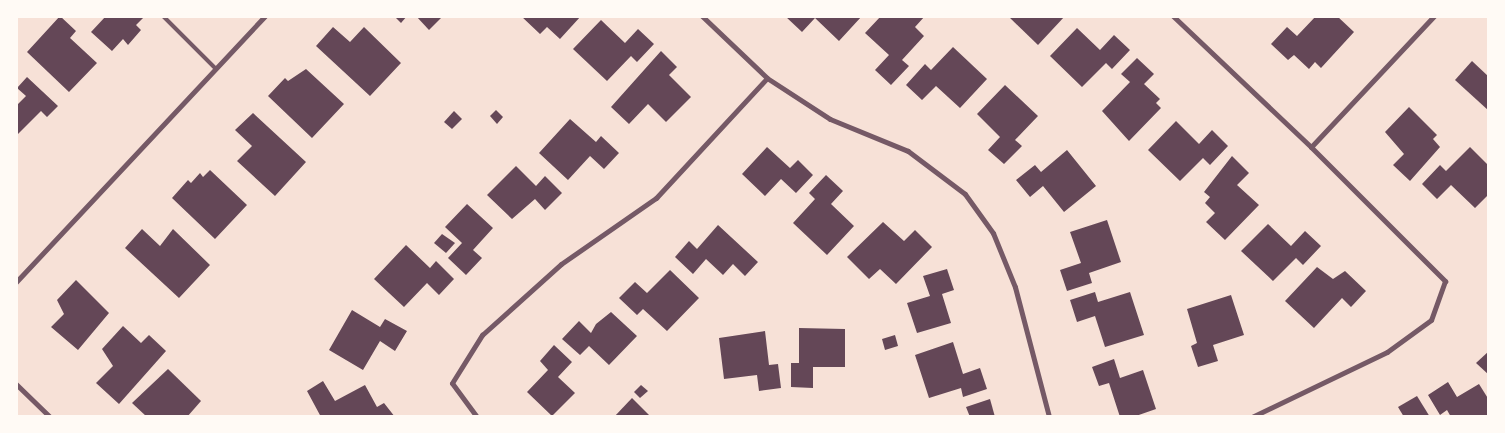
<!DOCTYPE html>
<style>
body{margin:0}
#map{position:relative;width:1505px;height:433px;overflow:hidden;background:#f7e1d7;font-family:"PT Sans",sans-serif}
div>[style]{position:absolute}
.building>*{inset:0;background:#644757}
.service>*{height:4px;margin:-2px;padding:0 2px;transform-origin:2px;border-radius:2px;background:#755966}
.minor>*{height:5px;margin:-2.5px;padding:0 2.5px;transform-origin:2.5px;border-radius:2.5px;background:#755966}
span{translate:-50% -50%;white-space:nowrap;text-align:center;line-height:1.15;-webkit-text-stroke:4px #fffaf5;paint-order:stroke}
.frame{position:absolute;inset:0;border:18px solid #fffaf5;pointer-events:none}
</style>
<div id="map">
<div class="building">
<i style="clip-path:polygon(60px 16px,76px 31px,70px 38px,97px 63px,69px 92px,27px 52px)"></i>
<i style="clip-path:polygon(106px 16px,145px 16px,136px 25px,141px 30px,128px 45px,123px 39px,112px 51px,91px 32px)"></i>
<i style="clip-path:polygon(394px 16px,407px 16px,401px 23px)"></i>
<i style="clip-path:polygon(416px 16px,443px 16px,429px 30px)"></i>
<i style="clip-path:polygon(521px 16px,581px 16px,560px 39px,547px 27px,540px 34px)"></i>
<i style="clip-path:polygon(785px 16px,862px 16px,839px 41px,815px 18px,802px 32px)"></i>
<i style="clip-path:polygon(881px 16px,925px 16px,915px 27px,924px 36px,902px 60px,909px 66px,891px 85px,875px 70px,889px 55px,865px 33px)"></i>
<i style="clip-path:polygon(1008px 16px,1065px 16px,1038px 45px)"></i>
<i style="clip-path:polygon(1316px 16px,1337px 16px,1354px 32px,1321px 68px,1315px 62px,1309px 69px,1294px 55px,1288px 60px,1271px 44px,1287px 27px,1297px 36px)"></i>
<i style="clip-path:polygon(601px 20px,625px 43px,638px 29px,654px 44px,637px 62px,631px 56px,607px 81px,573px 49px)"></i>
<i style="clip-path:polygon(333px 27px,350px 42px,364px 27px,401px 63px,370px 96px,316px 46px)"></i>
<i style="clip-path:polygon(1077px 28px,1100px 50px,1114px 35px,1130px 50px,1112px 69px,1106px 63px,1082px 87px,1050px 56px)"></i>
<i style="clip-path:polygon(953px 47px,987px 79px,960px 108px,936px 86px,922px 100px,906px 85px,925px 64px,931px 70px)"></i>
<i style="clip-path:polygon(661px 51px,677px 67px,669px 75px,691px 97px,666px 122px,648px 104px,629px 124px,611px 107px)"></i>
<i style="clip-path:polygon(1137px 58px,1154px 74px,1144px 84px,1160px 99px,1156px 103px,1161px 108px,1129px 141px,1102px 111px,1130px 82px,1121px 74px)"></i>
<i style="clip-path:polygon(1472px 61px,1489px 77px,1489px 111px,1455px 80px)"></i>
<i style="clip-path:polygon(306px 69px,344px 104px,312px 138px,268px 96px,285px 78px,288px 81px)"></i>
<i style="clip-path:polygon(27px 77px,58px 106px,47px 117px,41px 111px,16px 136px,16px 106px,26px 96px,17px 88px)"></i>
<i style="clip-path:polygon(1005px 85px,1038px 116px,1015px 140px,1022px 146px,1004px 164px,988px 150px,1000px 137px,977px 114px)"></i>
<i style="clip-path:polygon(1409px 107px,1437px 135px,1433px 139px,1440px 147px,1410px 181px,1393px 165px,1404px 154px,1385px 132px)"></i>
<i style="clip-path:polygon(496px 110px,503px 117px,497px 124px,490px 116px)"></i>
<i style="clip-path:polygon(454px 111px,462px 119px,452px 129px,444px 122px)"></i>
<i style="clip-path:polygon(253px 113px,306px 162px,275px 196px,237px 161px,252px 146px,235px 130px)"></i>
<i style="clip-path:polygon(570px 119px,596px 142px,601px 136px,619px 153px,604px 169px,590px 156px,568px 180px,539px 153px)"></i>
<i style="clip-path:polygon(1176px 121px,1199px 144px,1212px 130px,1228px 146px,1210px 165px,1203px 158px,1180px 181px,1148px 150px)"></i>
<i style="clip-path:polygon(767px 147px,790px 168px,798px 160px,813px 175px,796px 193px,781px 179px,765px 196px,742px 174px)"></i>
<i style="clip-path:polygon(1470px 147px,1489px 166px,1489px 194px,1475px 208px,1451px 185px,1437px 199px,1422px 184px,1440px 165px,1446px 171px)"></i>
<i style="clip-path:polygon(1067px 150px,1096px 186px,1064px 212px,1043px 186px,1030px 197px,1016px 180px,1035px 165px,1041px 172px)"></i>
<i style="clip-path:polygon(1232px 156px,1249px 173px,1237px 185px,1259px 205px,1225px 240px,1206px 222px,1215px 213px,1205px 203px,1210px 197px,1204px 192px)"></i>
<i style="clip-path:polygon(516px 166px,536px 186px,545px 176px,562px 193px,545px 210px,535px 199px,512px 219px,487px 195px)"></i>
<i style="clip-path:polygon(210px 170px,247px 205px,215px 239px,172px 198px,188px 180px,191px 183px,200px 173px,203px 177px)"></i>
<i style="clip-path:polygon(826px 175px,843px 191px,831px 204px,854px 226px,827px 255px,793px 223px,815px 199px,809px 193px)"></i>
<i style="clip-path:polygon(467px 204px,493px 228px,473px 250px,482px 258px,466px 275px,448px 258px,462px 243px,445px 227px)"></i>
<i style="clip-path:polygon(1107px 220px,1121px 262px,1089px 273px,1092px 283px,1067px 291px,1060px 270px,1081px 263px,1070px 232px)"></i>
<i style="clip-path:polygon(883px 222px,904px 241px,915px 230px,932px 247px,896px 284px,880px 269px,869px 279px,847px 257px)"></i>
<i style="clip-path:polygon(1268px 224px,1291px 246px,1305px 231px,1321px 246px,1303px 265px,1296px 258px,1273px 281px,1241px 251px)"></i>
<i style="clip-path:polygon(718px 225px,758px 262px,745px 276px,733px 264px,723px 275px,706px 259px,693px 274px,675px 257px,689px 241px,697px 249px)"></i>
<i style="clip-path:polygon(142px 229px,160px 246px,173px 229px,210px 265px,179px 298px,125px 248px)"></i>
<i style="clip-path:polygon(442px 234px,455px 243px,446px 253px,434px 243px)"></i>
<i style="clip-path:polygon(406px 245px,430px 268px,436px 261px,454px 279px,439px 295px,427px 283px,404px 307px,374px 279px)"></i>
<i style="clip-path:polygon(1317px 267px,1333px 279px,1345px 271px,1366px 291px,1351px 307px,1342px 298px,1314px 328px,1285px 301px)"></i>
<i style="clip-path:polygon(947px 269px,954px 290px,942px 294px,951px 323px,917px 333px,907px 303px,930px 296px,923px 276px)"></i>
<i style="clip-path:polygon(670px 270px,699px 298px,667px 331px,643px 309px,637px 315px,619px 298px,635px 282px,647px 293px)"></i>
<i style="clip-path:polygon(76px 280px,109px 313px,78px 350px,51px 327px,64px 314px,57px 300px)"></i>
<i style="clip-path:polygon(1095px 292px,1098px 302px,1130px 292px,1144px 335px,1105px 347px,1095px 316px,1077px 322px,1070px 300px)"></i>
<i style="clip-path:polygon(1231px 295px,1244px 335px,1213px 345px,1218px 361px,1198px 367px,1191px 346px,1197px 343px,1187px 309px)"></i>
<i style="clip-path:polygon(352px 310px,380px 327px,385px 319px,407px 331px,395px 351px,380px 341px,363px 370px,329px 350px)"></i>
<i style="clip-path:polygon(611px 312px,637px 336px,609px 365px,589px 346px,580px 355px,562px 339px,579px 321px,591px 333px,596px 324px)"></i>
<i style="clip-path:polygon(123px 326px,141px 343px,149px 335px,166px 351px,119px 404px,96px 383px,113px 366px,102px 349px)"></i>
<i style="clip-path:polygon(799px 328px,845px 329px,845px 367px,813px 367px,813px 388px,791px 387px,791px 363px,799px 363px)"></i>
<i style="clip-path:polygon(765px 331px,769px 365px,778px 364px,781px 388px,759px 391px,757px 375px,724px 379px,719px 338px)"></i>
<i style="clip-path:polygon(895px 335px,898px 346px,885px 350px,882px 339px)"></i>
<i style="clip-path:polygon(953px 342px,963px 374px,980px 368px,987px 389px,963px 397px,961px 388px,929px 398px,915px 355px)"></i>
<i style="clip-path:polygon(554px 345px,572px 362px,558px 377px,575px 393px,552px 416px,527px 392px,548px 370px,540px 361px)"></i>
<i style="clip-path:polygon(1489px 351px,1489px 375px,1476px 363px)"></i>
<i style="clip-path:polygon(1114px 359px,1120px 378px,1143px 370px,1156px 409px,1133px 417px,1120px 417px,1109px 383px,1099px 386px,1092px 367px)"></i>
<i style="clip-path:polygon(168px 369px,201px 401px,187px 417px,147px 417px,132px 403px)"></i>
<i style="clip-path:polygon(323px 381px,335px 401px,365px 385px,377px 407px,384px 403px,395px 417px,321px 417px,307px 391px)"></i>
<i style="clip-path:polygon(1448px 382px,1457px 397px,1479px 384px,1489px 400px,1489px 417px,1451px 417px,1447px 410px,1440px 415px,1428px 395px)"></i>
<i style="clip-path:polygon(641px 385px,648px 391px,640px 398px,634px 392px)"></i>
<i style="clip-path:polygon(1417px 396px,1430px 417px,1404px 417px,1398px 407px)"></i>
<i style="clip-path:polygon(632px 398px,651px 417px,614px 417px)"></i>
<i style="clip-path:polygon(990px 399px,995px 417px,970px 417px,966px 407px)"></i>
</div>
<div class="service">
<i style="left:163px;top:16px;width:75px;rotate:45deg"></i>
</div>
<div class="minor">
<i style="left:702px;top:16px;width:90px;rotate:43.6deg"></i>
<i style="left:767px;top:78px;width:75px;rotate:33.1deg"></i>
<i style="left:830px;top:119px;width:84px;rotate:22.3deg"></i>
<i style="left:908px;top:151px;width:71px;rotate:37deg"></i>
<i style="left:965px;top:194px;width:48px;rotate:54.3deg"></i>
<i style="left:993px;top:233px;width:58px;rotate:67.8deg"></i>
<i style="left:1015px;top:287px;width:134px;rotate:75.3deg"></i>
<i style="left:1173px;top:16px;width:190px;rotate:43.5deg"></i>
<i style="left:1311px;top:147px;width:190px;rotate:45deg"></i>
<i style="left:1445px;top:281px;width:41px;rotate:109.7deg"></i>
<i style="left:1431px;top:320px;width:54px;rotate:144deg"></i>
<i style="left:1387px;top:352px;width:150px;rotate:154.3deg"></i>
<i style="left:1311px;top:147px;width:180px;rotate:-46.8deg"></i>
<i style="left:16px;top:282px;width:364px;rotate:-46.9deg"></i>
<i style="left:16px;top:384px;width:47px;rotate:44.1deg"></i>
<i style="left:477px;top:417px;width:42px;rotate:-126.3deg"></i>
<i style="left:452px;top:383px;width:57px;rotate:-58deg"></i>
<i style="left:482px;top:335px;width:106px;rotate:-41.9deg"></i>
<i style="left:561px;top:264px;width:116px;rotate:-34.8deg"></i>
<i style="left:656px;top:198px;width:163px;rotate:-47.2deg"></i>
</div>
<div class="frame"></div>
</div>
